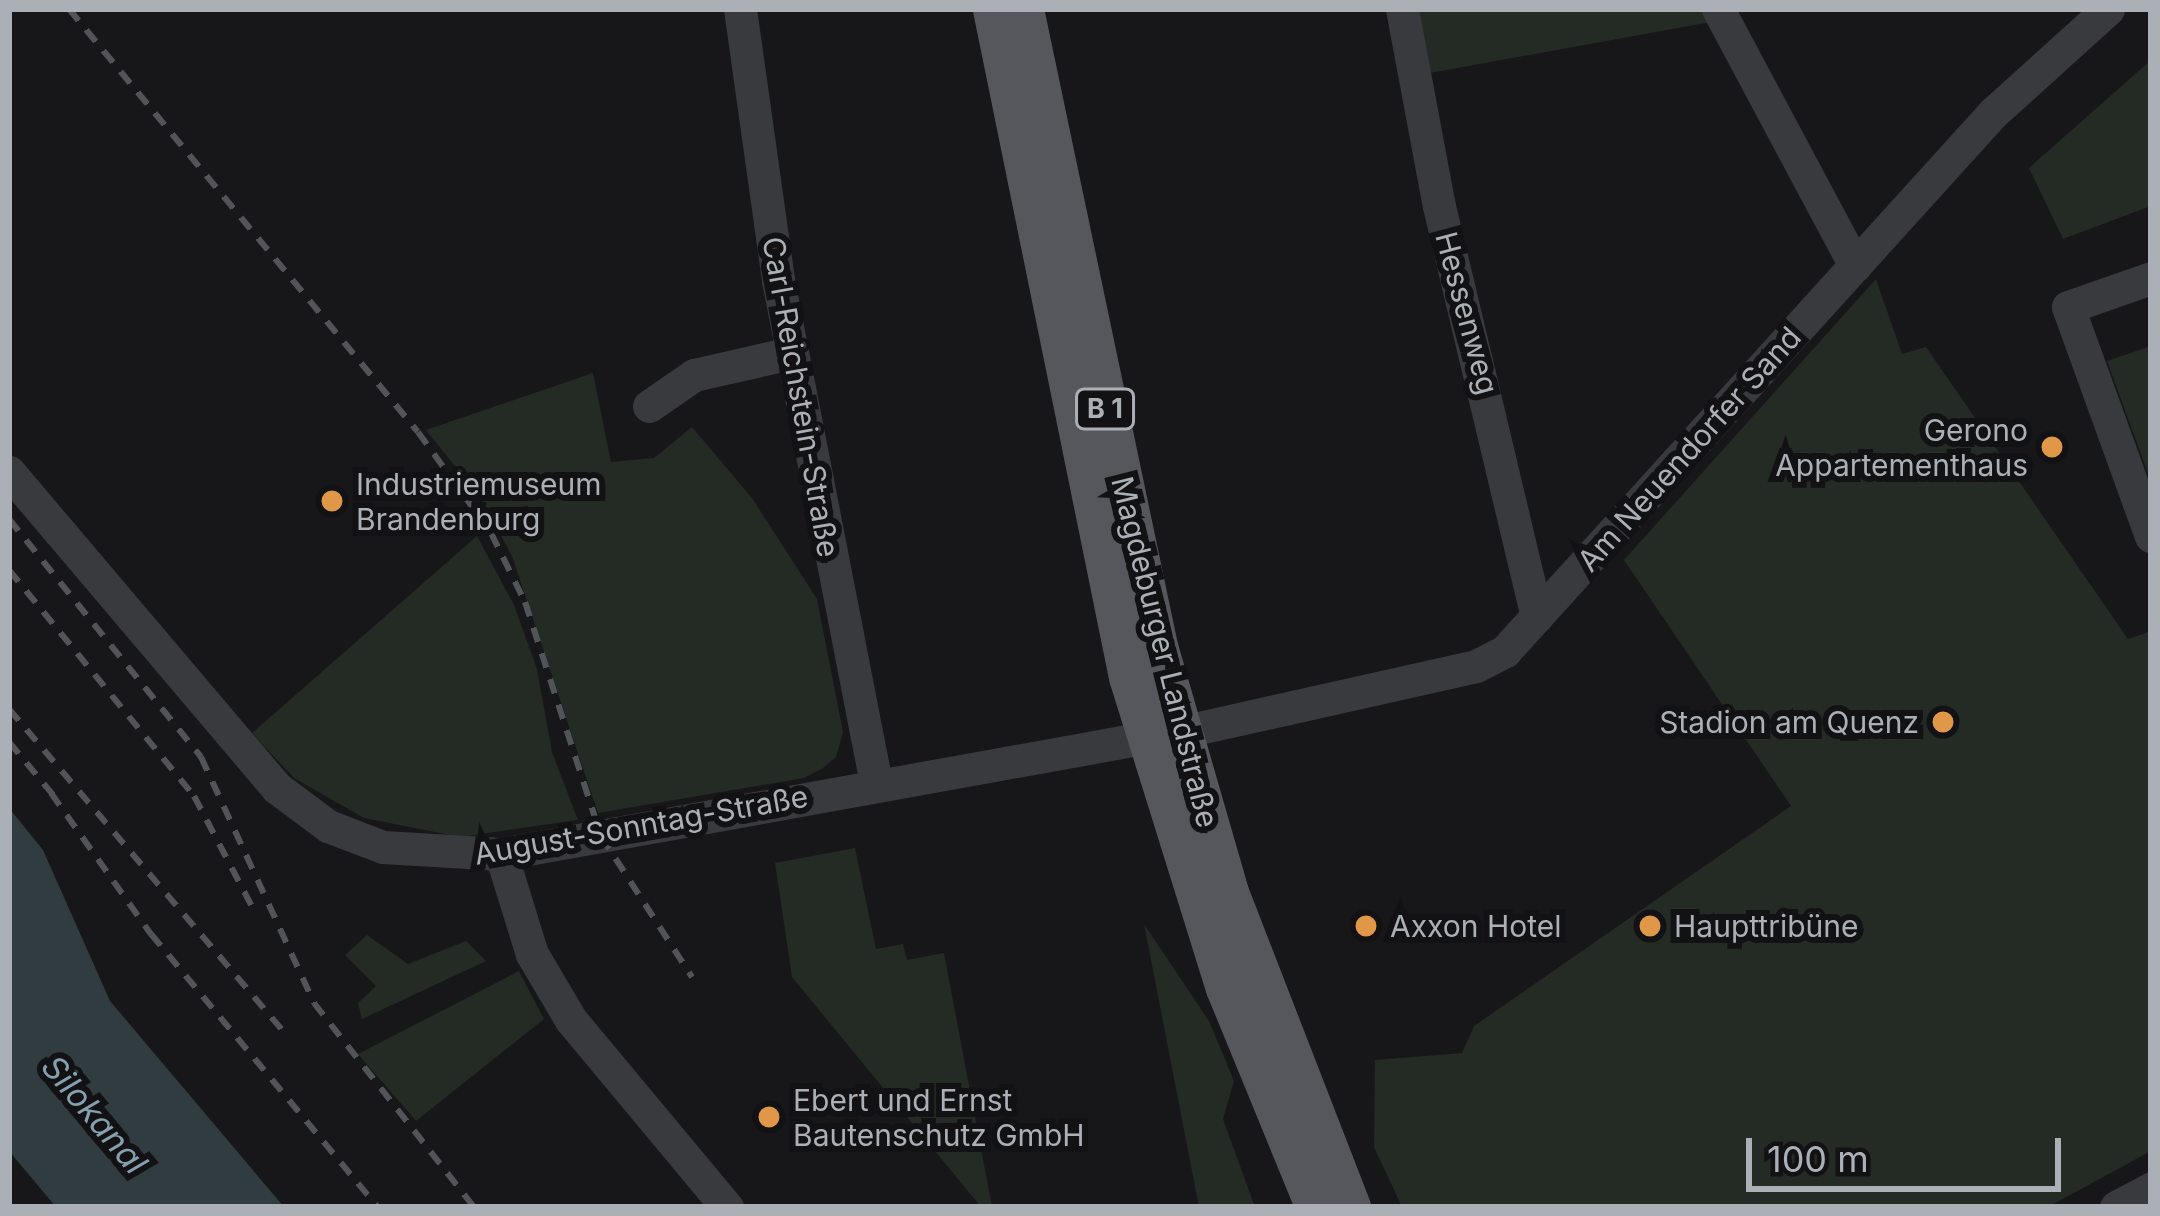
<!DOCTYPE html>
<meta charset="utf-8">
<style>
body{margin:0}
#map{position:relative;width:2160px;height:1216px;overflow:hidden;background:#171719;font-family:Inter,sans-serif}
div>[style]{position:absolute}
.green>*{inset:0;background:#242a24}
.water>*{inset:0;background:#313c41}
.minor>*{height:33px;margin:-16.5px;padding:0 16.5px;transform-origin:16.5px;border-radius:16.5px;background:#393a3d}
.major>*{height:39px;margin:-19.5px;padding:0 19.5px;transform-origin:19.5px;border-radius:19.5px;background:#55575c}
.rail>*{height:6px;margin-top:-3px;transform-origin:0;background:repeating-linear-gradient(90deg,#525458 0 15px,transparent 0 27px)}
.dots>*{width:33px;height:33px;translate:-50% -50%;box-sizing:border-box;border:6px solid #121214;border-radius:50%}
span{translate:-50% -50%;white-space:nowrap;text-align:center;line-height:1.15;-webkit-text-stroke:12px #121214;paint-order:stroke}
.shield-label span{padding:3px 9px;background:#121214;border:3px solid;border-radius:9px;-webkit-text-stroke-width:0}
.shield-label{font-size:27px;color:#abb0b7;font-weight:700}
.street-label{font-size:30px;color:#abb0b7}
.poi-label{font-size:30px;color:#abb0b7}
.right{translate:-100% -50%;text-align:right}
.left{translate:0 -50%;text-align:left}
.water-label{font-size:33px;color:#85a1af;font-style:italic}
.frame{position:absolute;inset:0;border:12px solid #abb0b7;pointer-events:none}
.scale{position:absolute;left:1746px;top:1138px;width:315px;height:54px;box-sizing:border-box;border:6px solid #abb0b7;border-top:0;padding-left:15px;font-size:36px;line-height:42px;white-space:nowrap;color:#abb0b7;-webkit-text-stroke:9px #121214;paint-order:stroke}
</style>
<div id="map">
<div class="green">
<i style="clip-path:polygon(1417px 9px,1706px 9px,1711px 22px,1430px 73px)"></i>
<i style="clip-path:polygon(2151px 60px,2151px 206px,2063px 239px,2029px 168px)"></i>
<i style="clip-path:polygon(1876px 279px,1902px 354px,1926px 347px,2128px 639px,2151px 631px,2151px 1151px,2048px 1207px,1402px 1207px,1374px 1147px,1375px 1060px,1462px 1053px,1474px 1026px,1791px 806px,1624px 560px)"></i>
<i style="clip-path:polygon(2151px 346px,2151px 478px,2150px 479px,2107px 361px)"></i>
<i style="clip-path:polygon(593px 373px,611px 462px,654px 458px,692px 427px,752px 498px,817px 599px,843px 732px,836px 757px,823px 768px,804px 778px,598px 813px,512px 556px,482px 500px,426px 430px)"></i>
<i style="clip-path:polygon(477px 536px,514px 605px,537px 669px,552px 752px,578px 820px,460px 837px,364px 818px,294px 778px,252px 733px)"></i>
<i style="clip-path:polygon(855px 848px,876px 949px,903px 944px,907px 960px,944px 953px,992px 1207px,981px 1207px,792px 977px,775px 863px)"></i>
<i style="clip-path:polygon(1144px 924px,1209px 1021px,1234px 1081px,1223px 1119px,1255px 1207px,1199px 1207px)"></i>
<i style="clip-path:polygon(367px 935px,408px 964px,466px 941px,486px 961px,362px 1019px,358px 1003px,376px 986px,345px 955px)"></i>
<i style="clip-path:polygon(519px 971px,544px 1019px,416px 1121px,358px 1054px)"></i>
</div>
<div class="water">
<i style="clip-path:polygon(9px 808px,43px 850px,110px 1001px,284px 1207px,56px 1207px,9px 1151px)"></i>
</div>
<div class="minor">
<i style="left:740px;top:9px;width:274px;rotate:82deg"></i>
<i style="left:778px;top:280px;width:512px;rotate:78.98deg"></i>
<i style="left:1402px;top:9px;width:200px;rotate:79.4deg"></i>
<i style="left:1439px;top:206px;width:422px;rotate:76.6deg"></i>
<i style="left:1718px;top:9px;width:291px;rotate:61.9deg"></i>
<i style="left:2151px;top:278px;width:88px;rotate:160.7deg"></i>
<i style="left:2068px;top:307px;width:244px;rotate:70.1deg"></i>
<i style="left:649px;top:406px;width:55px;rotate:-34.6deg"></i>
<i style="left:694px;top:375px;width:99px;rotate:-12.8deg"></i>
<i style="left:9px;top:472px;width:414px;rotate:49.7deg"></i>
<i style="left:277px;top:788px;width:64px;rotate:36.7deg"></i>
<i style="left:328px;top:826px;width:59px;rotate:20.9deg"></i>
<i style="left:383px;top:847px;width:118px;rotate:3.4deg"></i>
<i style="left:501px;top:854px;width:653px;rotate:-10.23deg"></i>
<i style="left:1181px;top:732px;width:302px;rotate:-12.6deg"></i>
<i style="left:1476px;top:666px;width:33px;rotate:-27deg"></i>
<i style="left:1505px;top:651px;width:726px;rotate:-47.79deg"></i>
<i style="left:1993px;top:113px;width:155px;rotate:-42.1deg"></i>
<i style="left:501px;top:854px;width:105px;rotate:72.8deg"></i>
<i style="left:532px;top:954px;width:77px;rotate:59.4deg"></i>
<i style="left:571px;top:1020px;width:244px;rotate:50.2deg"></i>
<i style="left:2116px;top:1207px;width:40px;rotate:-28deg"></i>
</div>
<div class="major">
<i style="left:992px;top:9px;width:682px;rotate:78.49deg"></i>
<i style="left:1128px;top:677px;width:326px;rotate:72.7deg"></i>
<i style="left:1225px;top:988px;width:237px;rotate:67.7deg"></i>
<i style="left:1024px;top:9px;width:651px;rotate:78.12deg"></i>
<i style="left:1158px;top:646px;width:256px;rotate:73.9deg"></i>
<i style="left:1229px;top:892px;width:338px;rotate:68.8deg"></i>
</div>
<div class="rail">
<i style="left:69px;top:9px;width:548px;rotate:50.48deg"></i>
<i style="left:418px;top:432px;width:125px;rotate:54.1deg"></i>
<i style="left:491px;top:533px;width:77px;rotate:63.8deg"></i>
<i style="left:525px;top:602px;width:246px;rotate:72deg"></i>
<i style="left:601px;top:836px;width:168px;rotate:57.2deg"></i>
<i style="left:9px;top:519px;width:306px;rotate:51.1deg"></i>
<i style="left:201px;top:757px;width:271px;rotate:65.3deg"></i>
<i style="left:314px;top:1003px;width:259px;rotate:51.9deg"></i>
<i style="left:9px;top:570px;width:292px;rotate:50.7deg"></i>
<i style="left:194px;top:796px;width:133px;rotate:62.3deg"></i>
<i style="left:9px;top:709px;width:426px;rotate:49.6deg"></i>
<i style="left:9px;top:742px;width:78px;rotate:50.2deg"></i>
<i style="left:51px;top:793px;width:173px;rotate:54.7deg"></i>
<i style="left:151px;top:934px;width:355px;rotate:50.3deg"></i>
</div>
<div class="dots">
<i style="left:2052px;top:447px;background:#e09848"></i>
<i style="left:332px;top:501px;background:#e09848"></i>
<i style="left:1943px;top:722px;background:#e09848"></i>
<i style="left:1366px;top:926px;background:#e09848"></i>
<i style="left:1650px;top:926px;background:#e09848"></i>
<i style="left:769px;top:1117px;background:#e09848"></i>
</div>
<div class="shield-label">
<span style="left:1105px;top:409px">B 1</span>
</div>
<div class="street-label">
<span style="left:1467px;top:313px;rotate:75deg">Hessenweg</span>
<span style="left:801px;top:397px;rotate:80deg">Carl-Reichstein-Straße</span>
<span style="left:1689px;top:449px;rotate:-48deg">Am Neuendorfer Sand</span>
<span style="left:1165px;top:652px;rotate:76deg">Magdeburger Landstraße</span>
<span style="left:641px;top:825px;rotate:-10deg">August-Sonntag-Straße</span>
</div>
<div class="poi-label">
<span class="right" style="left:2028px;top:447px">Gerono<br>Appartementhaus</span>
<span class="left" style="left:356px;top:501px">Industriemuseum<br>Brandenburg</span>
<span class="right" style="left:1919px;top:722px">Stadion am Quenz</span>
<span class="left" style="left:1390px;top:926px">Axxon Hotel</span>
<span class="left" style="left:1674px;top:926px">Haupttribüne</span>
<span class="left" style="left:793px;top:1117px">Ebert und Ernst<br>Bautenschutz GmbH</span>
</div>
<div class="water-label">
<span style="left:94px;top:1115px;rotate:50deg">Silokanal</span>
</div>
<div class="frame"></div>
<div class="scale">100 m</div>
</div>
